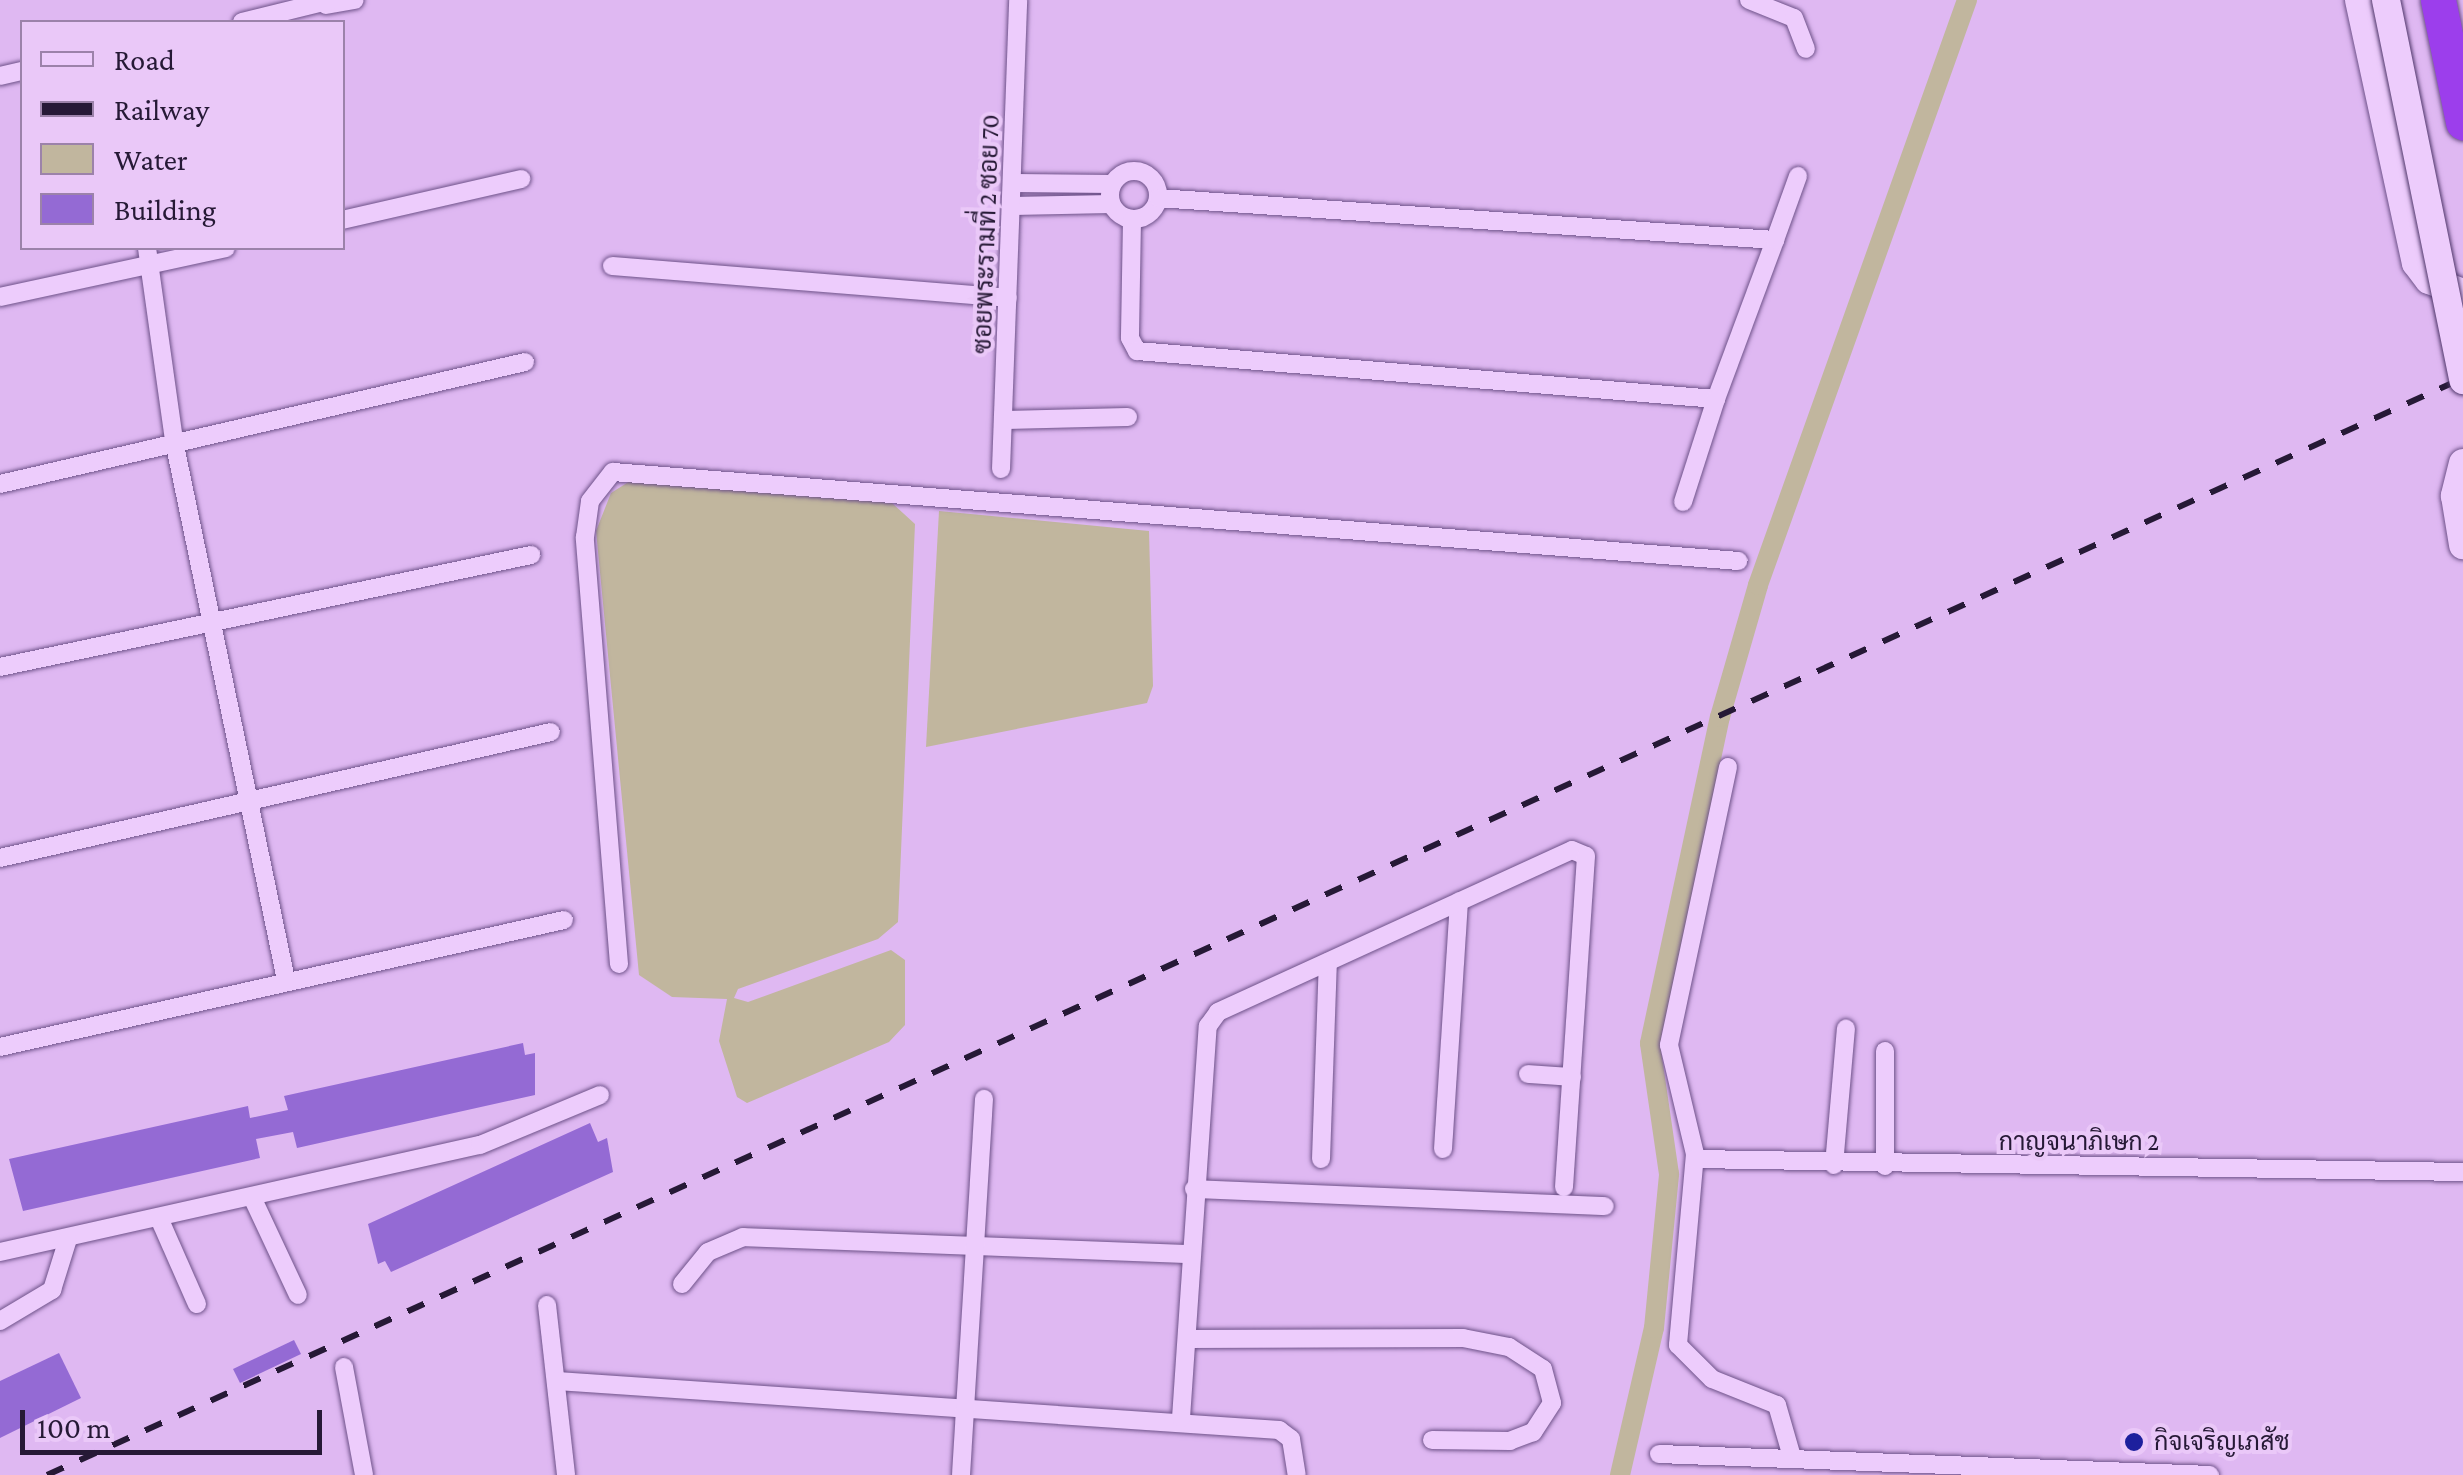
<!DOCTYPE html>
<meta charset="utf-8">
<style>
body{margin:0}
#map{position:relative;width:2463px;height:1475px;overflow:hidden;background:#dfb8f2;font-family:"Crimson Pro",Sarabun,serif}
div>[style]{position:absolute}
.water>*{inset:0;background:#c1b69e}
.canal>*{height:20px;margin:-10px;padding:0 10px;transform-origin:10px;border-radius:10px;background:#c1b69e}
.building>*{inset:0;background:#946ad4}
.roads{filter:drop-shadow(0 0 2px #6e5289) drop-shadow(0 0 2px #6e5289)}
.street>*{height:18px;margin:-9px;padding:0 9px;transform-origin:9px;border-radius:9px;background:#edccfc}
.street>.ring{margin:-9px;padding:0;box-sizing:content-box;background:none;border:18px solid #edccfc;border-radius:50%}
.secondary>*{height:28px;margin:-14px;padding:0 14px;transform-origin:14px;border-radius:14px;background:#edccfc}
.highway>*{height:35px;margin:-17.5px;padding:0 17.5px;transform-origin:17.5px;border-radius:17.5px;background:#9c3eec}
.rail>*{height:6px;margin-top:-3px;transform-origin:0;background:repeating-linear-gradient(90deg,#261936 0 18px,transparent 0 36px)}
.bridges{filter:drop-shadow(0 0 2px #4f366a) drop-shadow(0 0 2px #4f366a)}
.secondary-bridge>*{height:28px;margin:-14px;padding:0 14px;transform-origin:14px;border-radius:14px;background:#edccfc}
.dots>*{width:28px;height:28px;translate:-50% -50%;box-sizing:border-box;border:5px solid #eac8f8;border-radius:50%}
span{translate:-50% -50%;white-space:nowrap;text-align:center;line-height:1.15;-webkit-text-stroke:8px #eac8f8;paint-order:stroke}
.street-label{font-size:25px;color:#261936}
.poi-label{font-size:25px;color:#261936}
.left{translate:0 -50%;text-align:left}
.legend{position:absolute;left:20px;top:20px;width:325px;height:230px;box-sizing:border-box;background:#eac8f8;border:2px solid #9c82aa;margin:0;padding:12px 18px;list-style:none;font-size:30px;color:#261936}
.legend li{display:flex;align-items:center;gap:20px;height:50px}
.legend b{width:50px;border:2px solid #9c82aa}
.scale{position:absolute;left:20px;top:1410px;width:302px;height:45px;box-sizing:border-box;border:5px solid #261936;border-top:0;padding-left:12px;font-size:30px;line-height:35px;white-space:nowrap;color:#261936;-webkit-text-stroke:8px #eac8f8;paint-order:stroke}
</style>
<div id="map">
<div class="water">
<i style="clip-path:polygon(661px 478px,892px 503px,915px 524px,898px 922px,878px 939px,738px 989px,734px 998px,748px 1002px,891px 950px,905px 960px,905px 1025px,889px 1042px,747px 1103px,737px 1097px,719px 1041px,727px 999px,672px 997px,639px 975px,596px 531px,611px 493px,630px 481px)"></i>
<i style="clip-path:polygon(939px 511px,1149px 531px,1153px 686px,1147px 703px,926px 747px)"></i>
</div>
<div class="canal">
<i style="left:1620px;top:1475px;width:151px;rotate:-77deg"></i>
<i style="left:1654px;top:1328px;width:155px;rotate:-84.4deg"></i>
<i style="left:1669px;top:1174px;width:132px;rotate:-98.3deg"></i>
<i style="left:1650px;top:1043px;width:333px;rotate:-77.9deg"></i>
<i style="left:1720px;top:717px;width:137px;rotate:-73.9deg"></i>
<i style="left:1758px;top:585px;width:621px;rotate:-70.34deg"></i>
</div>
<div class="building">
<i style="clip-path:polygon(523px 1043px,525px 1055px,535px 1053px,535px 1095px,297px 1148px,293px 1132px,256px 1139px,260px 1158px,23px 1211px,9px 1159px,248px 1106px,250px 1118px,288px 1110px,284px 1096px)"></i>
<i style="clip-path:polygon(590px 1123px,598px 1142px,607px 1138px,613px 1172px,391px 1272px,385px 1261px,378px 1264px,368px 1224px)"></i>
<i style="clip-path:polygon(294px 1340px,301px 1354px,240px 1383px,233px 1369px)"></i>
<i style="clip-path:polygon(59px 1353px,81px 1398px,0 1438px,0 1381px)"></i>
</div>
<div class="roads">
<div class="street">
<i style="left:1749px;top:0;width:48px;rotate:21.8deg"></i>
<i style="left:1794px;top:18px;width:33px;rotate:69deg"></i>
<i style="left:326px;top:5px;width:29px;rotate:-10deg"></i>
<i style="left:242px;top:22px;width:92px;rotate:-13.9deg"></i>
<i style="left:0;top:76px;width:23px;rotate:-13deg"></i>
<i class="ring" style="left:1110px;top:171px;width:30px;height:30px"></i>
<i style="left:1015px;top:183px;width:97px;rotate:0.6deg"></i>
<i style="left:1013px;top:206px;width:98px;rotate:-1.2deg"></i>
<i style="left:342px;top:220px;width:184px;rotate:-12.9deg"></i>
<i style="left:1132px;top:220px;width:118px;rotate:91deg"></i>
<i style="left:1130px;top:338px;width:15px;rotate:62deg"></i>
<i style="left:1137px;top:351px;width:581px;rotate:4.74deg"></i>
<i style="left:1716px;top:399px;width:170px;rotate:-69.6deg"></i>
<i style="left:1775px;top:240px;width:618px;rotate:-176.11deg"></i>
<i style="left:1775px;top:240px;width:68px;rotate:-70.2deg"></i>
<i style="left:147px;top:248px;width:195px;rotate:82deg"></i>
<i style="left:174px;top:441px;width:551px;rotate:78.26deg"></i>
<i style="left:612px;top:266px;width:397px;rotate:4.6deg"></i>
<i style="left:0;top:297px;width:231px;rotate:-12.2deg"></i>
<i style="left:1005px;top:420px;width:123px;rotate:-1.4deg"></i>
<i style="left:1001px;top:469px;width:469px;rotate:-87.9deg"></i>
<i style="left:0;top:484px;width:539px;rotate:-13.08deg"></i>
<i style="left:1683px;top:502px;width:108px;rotate:-72.2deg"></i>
<i style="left:0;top:667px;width:543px;rotate:-11.91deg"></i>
<i style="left:1728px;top:767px;width:284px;rotate:102deg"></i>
<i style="left:1669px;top:1045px;width:112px;rotate:76.6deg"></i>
<i style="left:1695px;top:1154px;width:192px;rotate:95.1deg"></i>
<i style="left:1678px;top:1345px;width:48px;rotate:45deg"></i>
<i style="left:1712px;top:1379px;width:70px;rotate:21.8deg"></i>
<i style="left:1777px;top:1405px;width:54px;rotate:73.9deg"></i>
<i style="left:0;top:858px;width:565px;rotate:-12.88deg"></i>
<i style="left:619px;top:964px;width:428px;rotate:-94.6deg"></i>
<i style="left:585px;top:537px;width:36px;rotate:-82deg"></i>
<i style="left:590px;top:501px;width:37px;rotate:-52deg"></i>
<i style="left:613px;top:472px;width:1129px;rotate:4.52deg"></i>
<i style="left:0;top:1047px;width:578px;rotate:-12.69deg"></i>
<i style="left:1885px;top:1051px;width:115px;rotate:90deg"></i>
<i style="left:1528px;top:1074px;width:44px;rotate:3.9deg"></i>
<i style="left:1443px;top:1149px;width:248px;rotate:-86.3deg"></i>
<i style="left:1321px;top:1159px;width:197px;rotate:-88deg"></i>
<i style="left:1695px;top:1159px;width:768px;rotate:0.97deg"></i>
<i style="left:1834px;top:1165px;width:137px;rotate:-85deg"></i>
<i style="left:1194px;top:1189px;width:411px;rotate:2.4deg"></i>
<i style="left:252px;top:1197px;width:108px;rotate:64.9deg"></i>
<i style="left:159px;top:1218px;width:94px;rotate:66.2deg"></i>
<i style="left:0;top:1252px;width:492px;rotate:-12.6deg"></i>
<i style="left:480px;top:1145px;width:130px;rotate:-22.6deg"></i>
<i style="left:682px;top:1284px;width:41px;rotate:-50.9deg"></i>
<i style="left:708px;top:1252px;width:38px;rotate:-23deg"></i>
<i style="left:743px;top:1237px;width:447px;rotate:2.2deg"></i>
<i style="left:547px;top:1305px;width:171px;rotate:83.6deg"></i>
<i style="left:0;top:1321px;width:61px;rotate:-30.8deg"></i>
<i style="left:52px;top:1290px;width:53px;rotate:-72.6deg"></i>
<i style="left:1187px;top:1339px;width:276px;rotate:-0.2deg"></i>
<i style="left:1463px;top:1338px;width:47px;rotate:11.1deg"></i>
<i style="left:1509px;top:1347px;width:40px;rotate:32.9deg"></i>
<i style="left:1543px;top:1369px;width:35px;rotate:75deg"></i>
<i style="left:1552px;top:1403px;width:35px;rotate:123deg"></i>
<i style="left:1533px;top:1432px;width:25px;rotate:159deg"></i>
<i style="left:1510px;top:1441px;width:78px;rotate:-179.3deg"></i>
<i style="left:344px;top:1367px;width:110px;rotate:79.5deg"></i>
<i style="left:557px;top:1381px;width:724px;rotate:3.88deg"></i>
<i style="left:1279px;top:1430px;width:15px;rotate:37deg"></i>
<i style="left:1291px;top:1439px;width:36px;rotate:81deg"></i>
<i style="left:1181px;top:1418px;width:393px;rotate:-86.1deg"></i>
<i style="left:1208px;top:1026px;width:17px;rotate:-54deg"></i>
<i style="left:1218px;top:1012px;width:389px;rotate:-24.6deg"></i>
<i style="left:1572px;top:850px;width:15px;rotate:23deg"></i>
<i style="left:1586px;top:856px;width:332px;rotate:93.8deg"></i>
<i style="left:1659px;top:1454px;width:551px;rotate:2.18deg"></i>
<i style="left:961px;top:1475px;width:377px;rotate:-86.5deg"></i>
</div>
<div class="secondary">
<i style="left:2359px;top:0;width:269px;rotate:77.8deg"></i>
<i style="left:2416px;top:263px;width:21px;rotate:53deg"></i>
<i style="left:2429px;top:280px;width:36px;rotate:21deg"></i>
<i style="left:2463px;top:463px;width:34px;rotate:104deg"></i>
<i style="left:2455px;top:496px;width:50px;rotate:80.7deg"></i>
</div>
<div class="highway">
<i style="left:2438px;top:0;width:125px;rotate:78.4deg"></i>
</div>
</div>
<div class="rail">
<i style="left:47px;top:1475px;width:2653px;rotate:-24.42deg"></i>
</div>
<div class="bridges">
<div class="secondary-bridge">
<i style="left:2386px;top:0;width:388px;rotate:78.5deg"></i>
</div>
</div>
<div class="dots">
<i style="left:2134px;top:1442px;background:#1d209d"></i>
</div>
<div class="street-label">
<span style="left:987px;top:234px;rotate:-88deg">ซอยพระรามที่ 2 ซอย 70</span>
<span style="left:2079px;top:1142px">กาญจนาภิเษก 2</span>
</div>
<div class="poi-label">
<span class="left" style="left:2154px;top:1442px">กิจเจริญเภสัช</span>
</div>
<ul class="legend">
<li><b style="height:12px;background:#edccfc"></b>Road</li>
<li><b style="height:12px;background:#261936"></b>Railway</li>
<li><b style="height:28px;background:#c1b69e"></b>Water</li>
<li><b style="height:28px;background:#946ad4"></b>Building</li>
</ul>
<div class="scale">100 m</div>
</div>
